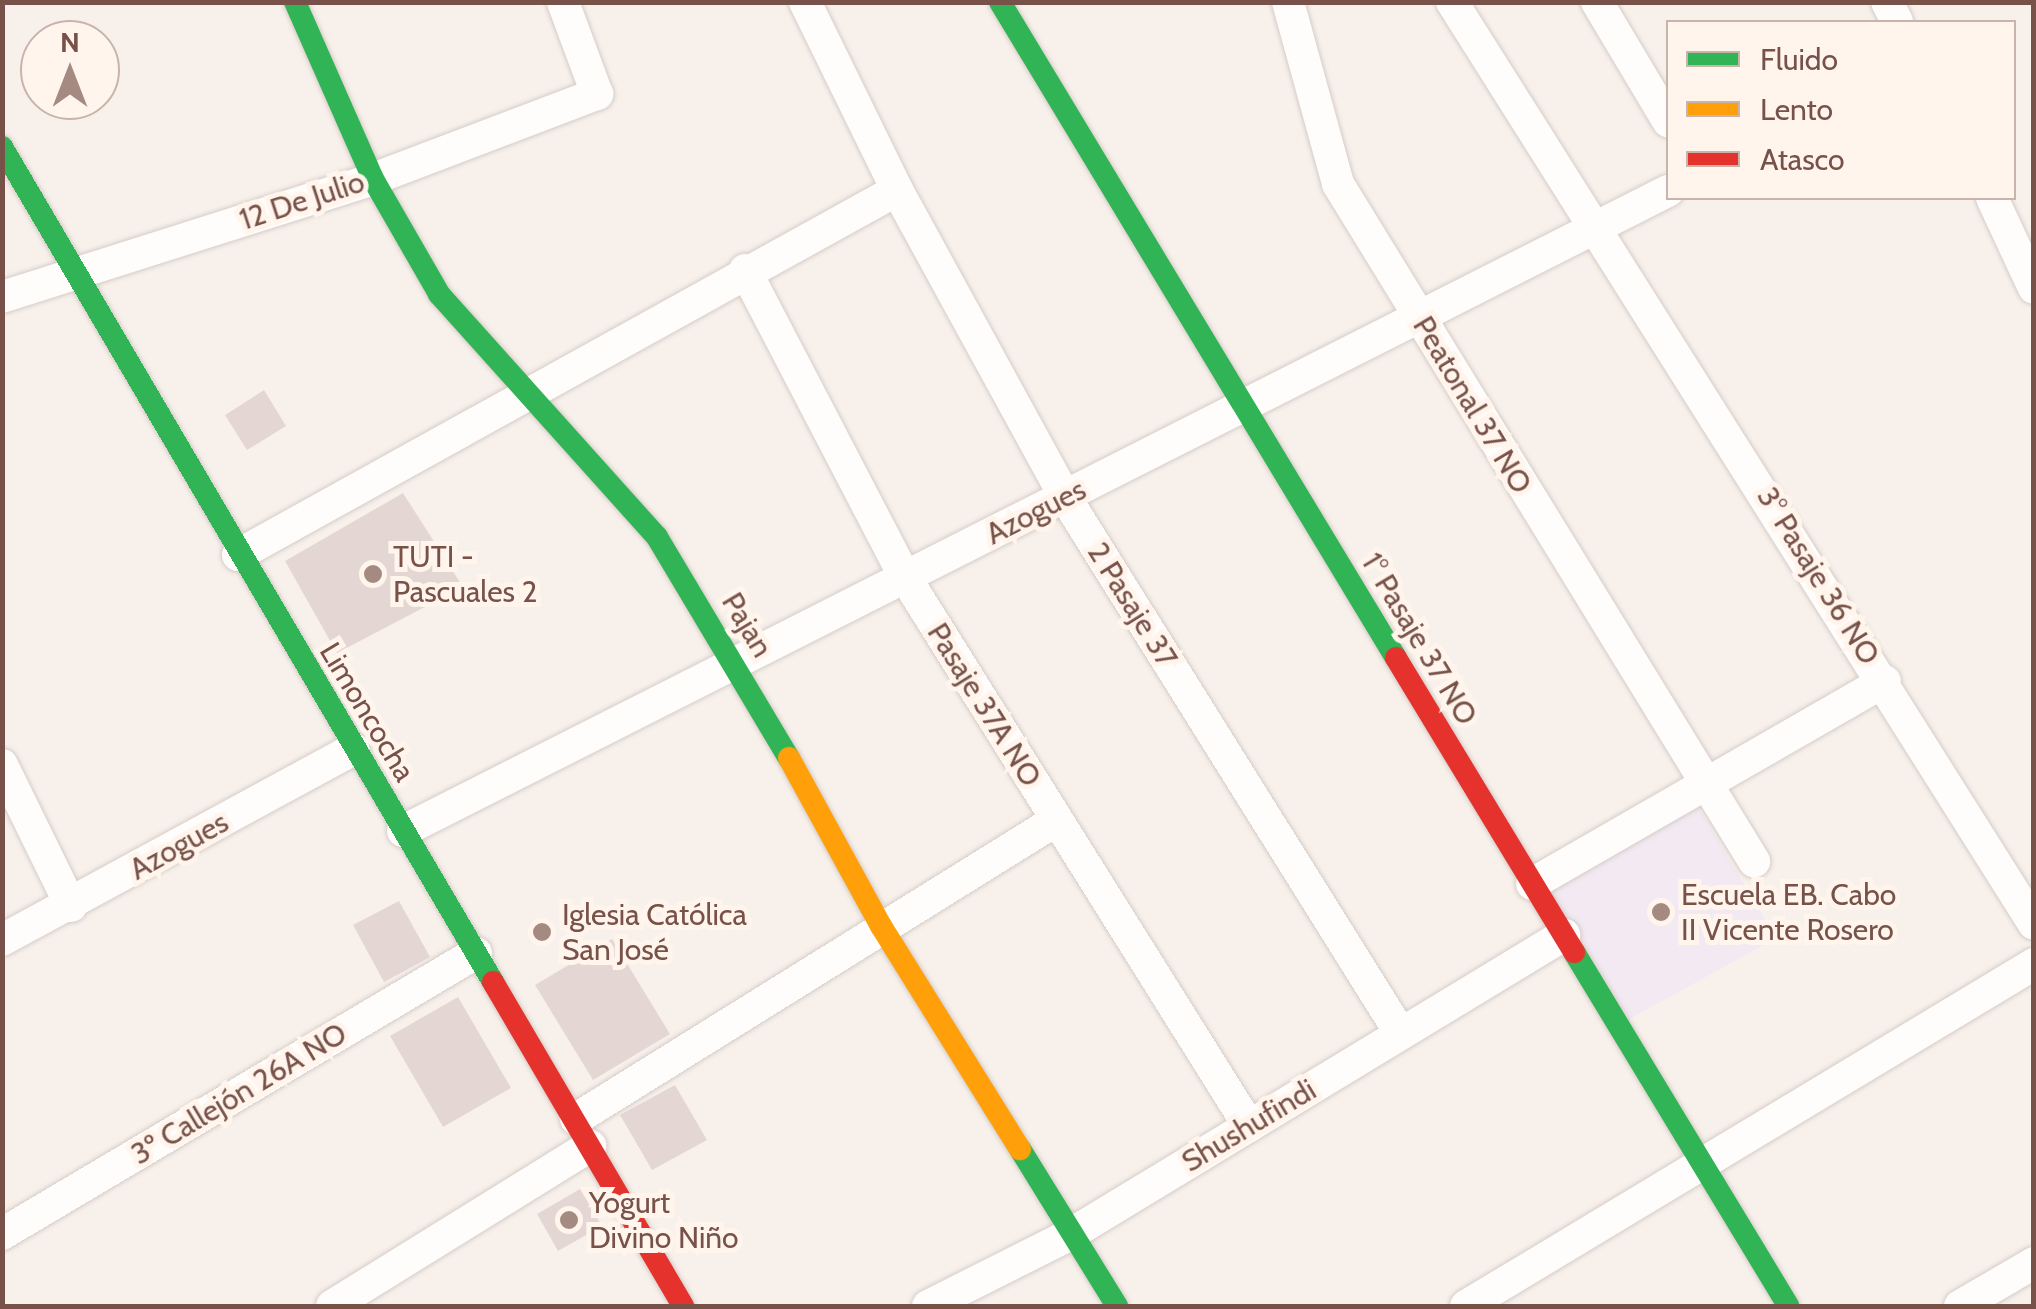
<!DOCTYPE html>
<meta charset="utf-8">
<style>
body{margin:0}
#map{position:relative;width:2036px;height:1309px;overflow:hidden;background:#f8f1eb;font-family:Cabin,sans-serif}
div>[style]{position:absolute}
.education>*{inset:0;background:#f2e9f3}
.building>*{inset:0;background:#e4d7d3}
.roads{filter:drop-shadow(0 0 2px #d6ccc8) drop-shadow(0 0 2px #d6ccc8)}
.street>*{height:32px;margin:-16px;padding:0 16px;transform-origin:16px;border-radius:16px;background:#fefdfc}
.fast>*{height:22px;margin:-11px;padding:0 11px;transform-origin:11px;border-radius:11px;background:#30b455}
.slow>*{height:22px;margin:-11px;padding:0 11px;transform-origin:11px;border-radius:11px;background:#ff9f0a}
.jam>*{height:22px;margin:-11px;padding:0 11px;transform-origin:11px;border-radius:11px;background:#e5322d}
.dots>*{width:28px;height:28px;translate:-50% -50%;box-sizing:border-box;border:5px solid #fff5ed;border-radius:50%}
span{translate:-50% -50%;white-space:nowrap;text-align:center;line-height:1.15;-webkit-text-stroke:10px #fff5ed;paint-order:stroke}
.street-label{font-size:30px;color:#785249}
.poi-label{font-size:30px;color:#785249}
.left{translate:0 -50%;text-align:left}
.frame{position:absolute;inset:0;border:5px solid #785249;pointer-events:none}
.legend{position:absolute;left:1666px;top:20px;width:350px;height:180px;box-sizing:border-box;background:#fff5ed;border:2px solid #c9b4ab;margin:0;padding:12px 18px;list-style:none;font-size:30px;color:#785249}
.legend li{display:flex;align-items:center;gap:20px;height:50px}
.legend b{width:50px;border:2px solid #c9b4ab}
.north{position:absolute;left:20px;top:20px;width:100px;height:100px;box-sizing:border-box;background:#fff5ed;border:2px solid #c9b4ab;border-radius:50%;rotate:0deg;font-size:28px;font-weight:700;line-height:40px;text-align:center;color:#785249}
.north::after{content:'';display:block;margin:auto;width:35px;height:45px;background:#a58a82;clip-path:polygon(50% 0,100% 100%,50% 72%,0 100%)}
</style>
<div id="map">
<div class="education">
<i style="clip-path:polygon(1694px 800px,1776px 938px,1628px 1020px,1546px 887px)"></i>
</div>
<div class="building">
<i style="clip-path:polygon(264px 390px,286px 426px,247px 450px,225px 415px)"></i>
<i style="clip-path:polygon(403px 493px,463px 587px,337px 653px,285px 561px)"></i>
<i style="clip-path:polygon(399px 901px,430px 957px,384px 982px,353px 925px)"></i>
<i style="clip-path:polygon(612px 939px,670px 1034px,593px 1080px,535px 985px)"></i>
<i style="clip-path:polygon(458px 997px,511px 1088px,443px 1127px,390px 1036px)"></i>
<i style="clip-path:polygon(675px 1085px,707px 1140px,652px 1170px,620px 1115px)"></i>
<i style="clip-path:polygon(580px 1189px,602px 1226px,558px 1251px,537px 1214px)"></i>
</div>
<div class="roads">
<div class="street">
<i style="left:805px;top:2px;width:209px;rotate:63.9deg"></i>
<i style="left:897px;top:190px;width:350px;rotate:61.3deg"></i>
<i style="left:1065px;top:497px;width:633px;rotate:57.97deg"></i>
<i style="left:1288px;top:2px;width:189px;rotate:74.6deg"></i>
<i style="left:1338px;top:184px;width:795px;rotate:58.43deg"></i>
<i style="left:1452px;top:2px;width:1090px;rotate:57.74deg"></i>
<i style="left:1597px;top:2px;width:139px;rotate:59.2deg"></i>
<i style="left:1887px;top:2px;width:22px;rotate:63deg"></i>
<i style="left:1992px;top:198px;width:99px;rotate:65deg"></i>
<i style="left:745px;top:270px;width:346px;rotate:62.5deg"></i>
<i style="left:905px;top:577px;width:648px;rotate:57.93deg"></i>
<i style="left:2px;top:297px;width:389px;rotate:-17.6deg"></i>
<i style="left:373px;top:179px;width:240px;rotate:-20.8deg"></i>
<i style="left:597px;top:94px;width:98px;rotate:-110.3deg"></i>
<i style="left:238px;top:555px;width:753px;rotate:-28.98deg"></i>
<i style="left:2px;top:765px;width:157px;rotate:63.9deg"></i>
<i style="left:403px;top:831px;width:1418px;rotate:-26.84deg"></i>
<i style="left:1532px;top:884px;width:407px;rotate:-29.9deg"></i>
<i style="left:2px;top:940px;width:400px;rotate:-28.5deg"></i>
<i style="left:576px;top:1119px;width:564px;rotate:-31.89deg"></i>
<i style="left:2px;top:1234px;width:551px;rotate:-30.66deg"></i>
<i style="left:332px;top:1306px;width:304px;rotate:-31.8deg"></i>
<i style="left:928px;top:1306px;width:160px;rotate:-26.7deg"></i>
<i style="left:1071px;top:1234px;width:577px;rotate:-31.24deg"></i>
<i style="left:1466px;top:1306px;width:663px;rotate:-31.05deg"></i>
<i style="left:1960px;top:1306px;width:86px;rotate:-30.2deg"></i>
</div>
<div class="fast">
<i style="left:295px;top:2px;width:193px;rotate:66.2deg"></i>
<i style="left:373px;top:179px;width:133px;rotate:60.1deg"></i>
<i style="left:439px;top:294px;width:326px;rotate:48.1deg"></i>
<i style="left:657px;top:537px;width:257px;rotate:59.2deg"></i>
<i style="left:1000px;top:2px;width:766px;rotate:58.88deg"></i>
<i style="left:2px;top:147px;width:969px;rotate:59.54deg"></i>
<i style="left:1574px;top:952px;width:414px;rotate:58.8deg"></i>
<i style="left:1020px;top:1149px;width:185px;rotate:58.3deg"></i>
</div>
<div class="slow">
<i style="left:789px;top:758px;width:192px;rotate:61.3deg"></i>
<i style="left:881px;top:926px;width:263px;rotate:58.1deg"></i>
</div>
<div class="jam">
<i style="left:1396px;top:658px;width:344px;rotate:58.8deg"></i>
<i style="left:493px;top:982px;width:376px;rotate:59.6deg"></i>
</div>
</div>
<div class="dots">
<i style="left:373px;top:574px;background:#a58a82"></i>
<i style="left:1661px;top:912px;background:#a58a82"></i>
<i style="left:542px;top:932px;background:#a58a82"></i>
<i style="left:569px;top:1220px;background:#a58a82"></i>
</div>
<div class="street-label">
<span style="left:302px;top:201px;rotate:-18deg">12 De Julio</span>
<span style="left:1472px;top:405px;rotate:59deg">Peatonal 37 NO</span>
<span style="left:1036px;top:512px;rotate:-27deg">Azogues</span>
<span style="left:1818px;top:576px;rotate:58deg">3° Pasaje 36 NO</span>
<span style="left:1132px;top:605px;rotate:58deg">2 Pasaje 37</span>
<span style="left:747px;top:625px;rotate:59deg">Pajan</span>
<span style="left:1419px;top:639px;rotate:59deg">1° Pasaje 37 NO</span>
<span style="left:984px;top:705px;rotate:58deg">Pasaje 37A NO</span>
<span style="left:367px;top:712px;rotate:59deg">Limoncocha</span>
<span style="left:179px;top:846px;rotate:-29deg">Azogues</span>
<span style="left:239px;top:1094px;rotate:-31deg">3º Callejón 26A NO</span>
<span style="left:1249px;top:1126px;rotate:-31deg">Shushufindi</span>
</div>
<div class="poi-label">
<span class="left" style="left:393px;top:574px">TUTI -<br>Pascuales 2</span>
<span class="left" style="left:1681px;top:912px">Escuela EB. Cabo<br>II Vicente Rosero</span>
<span class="left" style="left:562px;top:932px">Iglesia Católica<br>San José</span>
<span class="left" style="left:589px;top:1220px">Yogurt<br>Divino Niño</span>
</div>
<div class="frame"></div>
<ul class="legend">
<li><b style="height:12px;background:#30b455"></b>Fluido</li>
<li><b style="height:12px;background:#ff9f0a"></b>Lento</li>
<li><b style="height:12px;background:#e5322d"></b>Atasco</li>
</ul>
<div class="north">N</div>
</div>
